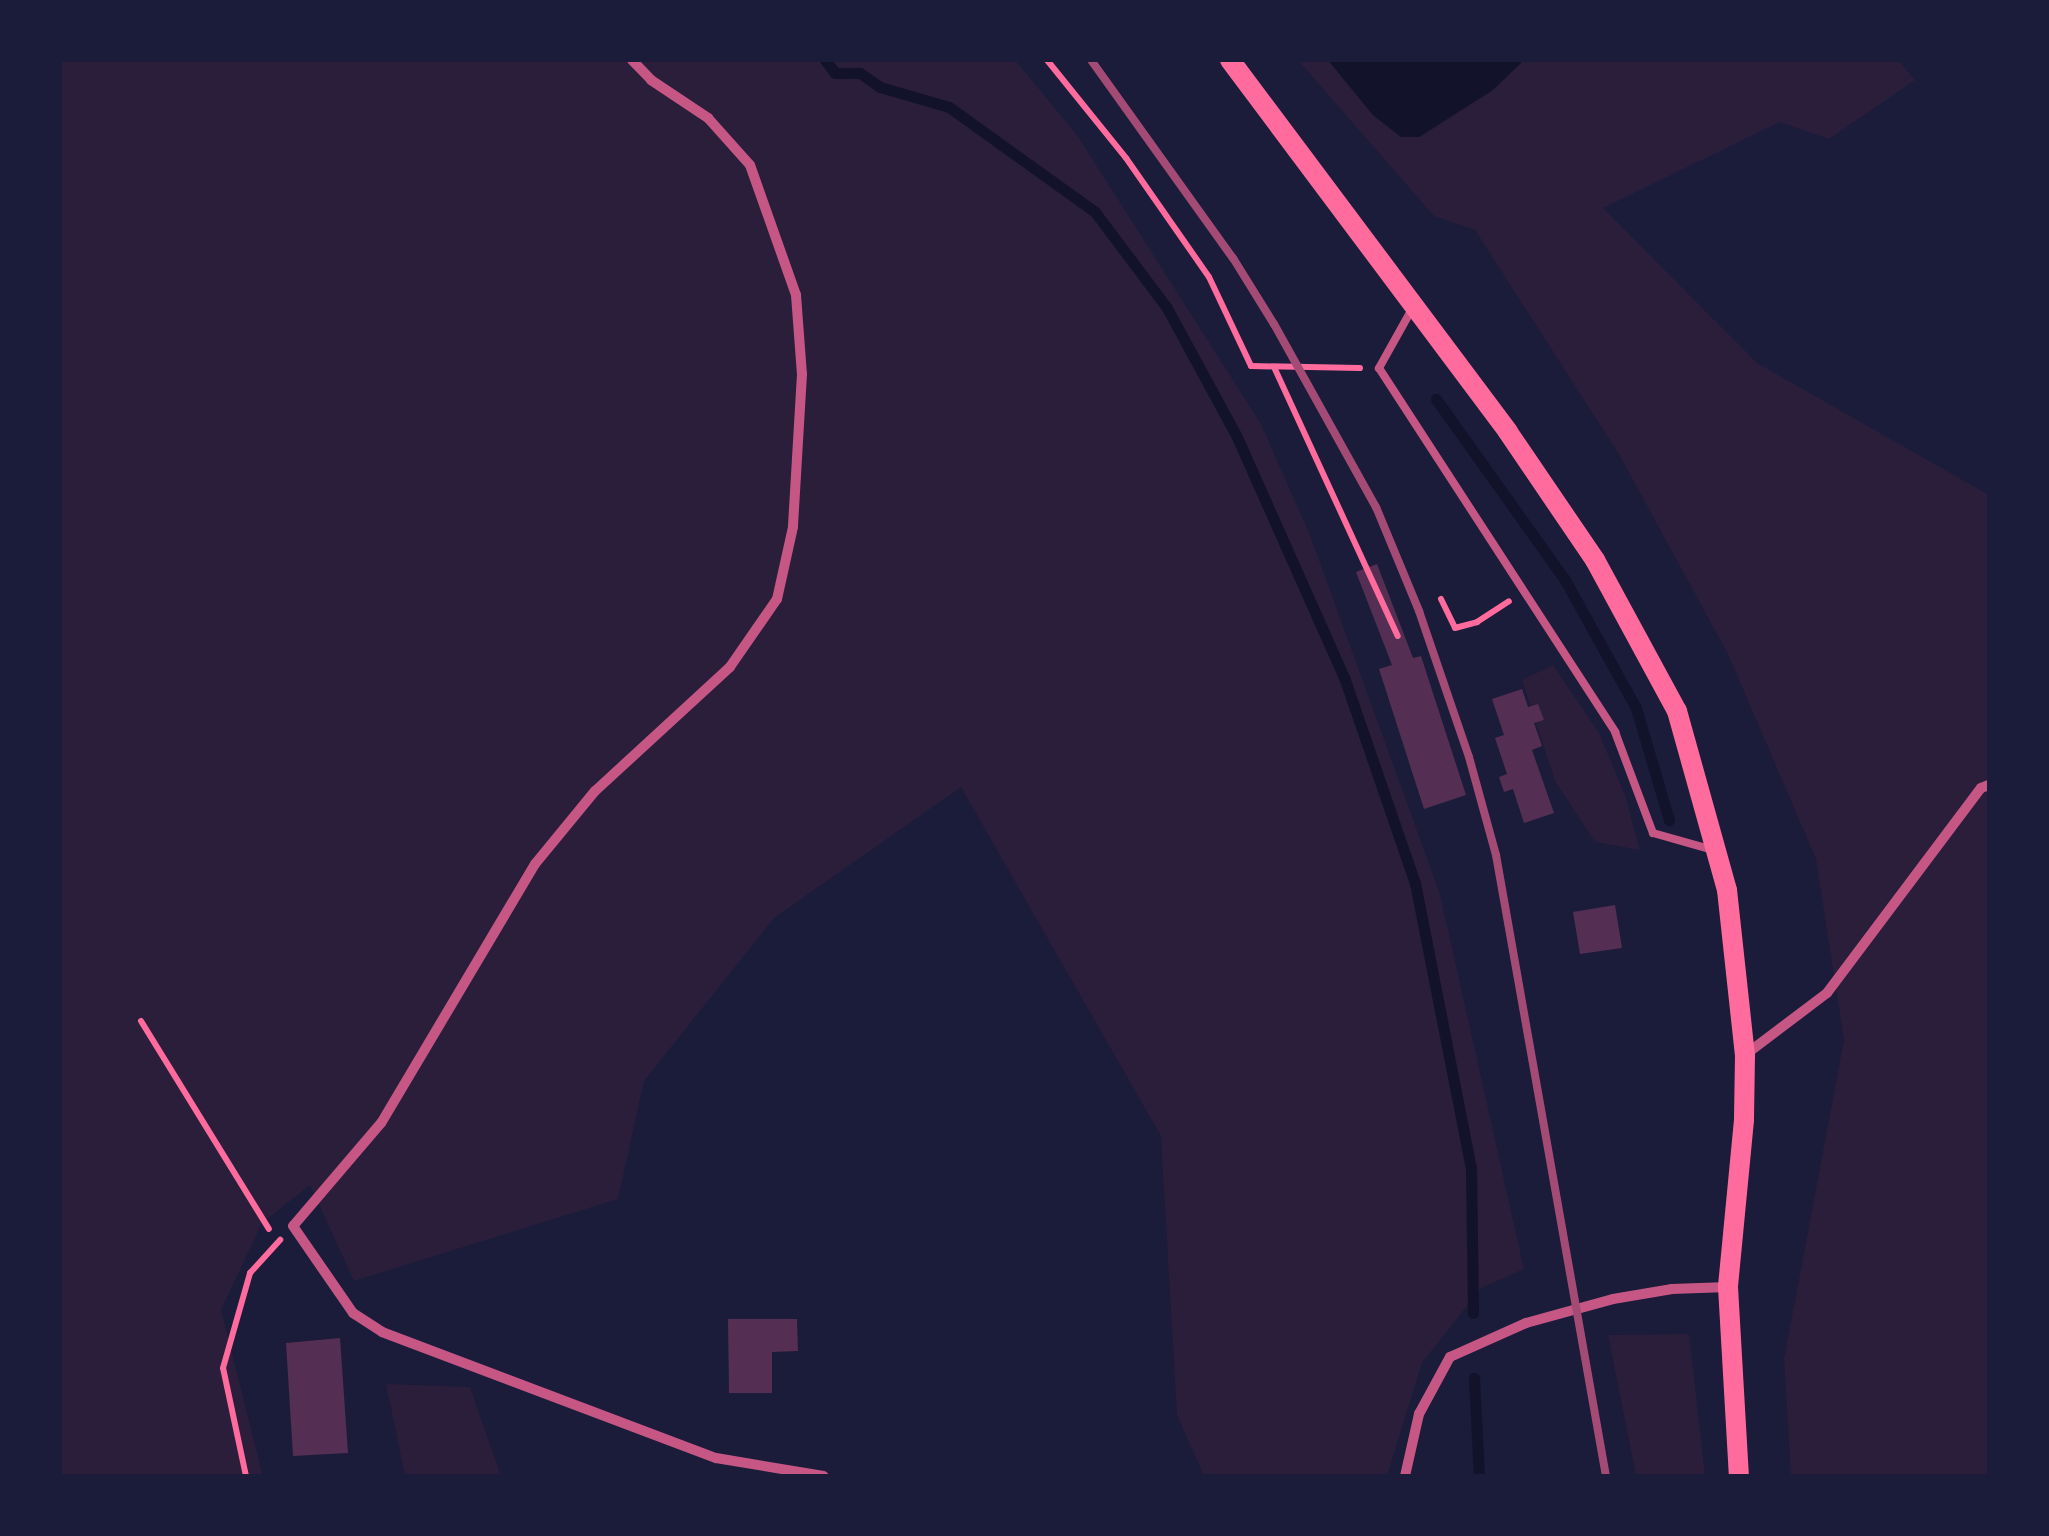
<!DOCTYPE html>
<style>
body{margin:0}
#map{position:relative;width:2049px;height:1536px;overflow:hidden;background:#1b1b3a;font-family:Mulish,sans-serif}
div>[style]{position:absolute}
.green>*{inset:0;background:#2a1e3b}
.water>*{inset:0;background:#12122b}
.stream>*{height:11px;margin:-5.5px;padding:0 5.5px;transform-origin:5.5px;border-radius:5.5px;background:#12122b}
.building>*{inset:0;background:#542f53}
.path>*{height:6px;margin:-3px;padding:0 3px;transform-origin:3px;border-radius:3px;background:#ff6b9d}
.service>*{height:8px;margin:-4px;padding:0 4px;transform-origin:4px;border-radius:4px;background:#c65784}
.minor>*{height:10px;margin:-5px;padding:0 5px;transform-origin:5px;border-radius:5px;background:#c65784}
.secondary>*{height:20px;margin:-10px;padding:0 10px;transform-origin:10px;border-radius:10px;background:#ff6b9d}
.rail>*{height:8px;margin:-4px;padding:0 4px;transform-origin:4px;border-radius:4px;background:#a44b75}
span{translate:-50% -50%;white-space:nowrap;text-align:center;line-height:1.15;-webkit-text-stroke:8px #1b1b3a;paint-order:stroke}
.frame{position:absolute;inset:0;border:62px solid #1b1b3a;pointer-events:none}
</style>
<div id="map">
<div class="green">
<i style="clip-path:polygon(60px 60px,1015px 60px,1077px 135px,1261px 424px,1310px 535px,1440px 894px,1524px 1269px,1481px 1288px,1422px 1363px,1387px 1476px,1204px 1476px,1177px 1415px,1161px 1136px,961px 787px,774px 918px,644px 1081px,618px 1199px,354px 1281px,310px 1185px,262px 1223px,221px 1310px,263px 1476px,60px 1476px)"></i>
<i style="clip-path:polygon(1298px 60px,1328px 60px,1373px 115px,1401px 137px,1420px 137px,1493px 89px,1524px 60px,1898px 60px,1915px 80px,1829px 139px,1780px 122px,1603px 208px,1757px 363px,1989px 495px,1989px 1476px,1791px 1476px,1784px 1359px,1844px 1040px,1816px 859px,1728px 654px,1620px 456px,1475px 230px,1434px 216px)"></i>
<i style="clip-path:polygon(1553px 665px,1599px 733px,1625px 795px,1640px 850px,1595px 842px,1555px 781px,1522px 680px)"></i>
<i style="clip-path:polygon(1689px 1334px,1705px 1476px,1636px 1476px,1608px 1335px)"></i>
<i style="clip-path:polygon(386px 1384px,470px 1387px,501px 1476px,405px 1476px)"></i>
</div>
<div class="water">
<i style="clip-path:polygon(1328px 60px,1524px 60px,1493px 90px,1419px 137px,1401px 137px,1373px 115px)"></i>
</div>
<div class="stream">
<i style="left:825px;top:60px;width:16px;rotate:52deg"></i>
<i style="left:835px;top:73px;width:25px"></i>
<i style="left:860px;top:73px;width:24px;rotate:35deg"></i>
<i style="left:880px;top:87px;width:72px;rotate:16.2deg"></i>
<i style="left:949px;top:107px;width:180px;rotate:35.7deg"></i>
<i style="left:1095px;top:212px;width:120px;rotate:53.1deg"></i>
<i style="left:1167px;top:308px;width:147px;rotate:61.5deg"></i>
<i style="left:1237px;top:437px;width:263px;rotate:66deg"></i>
<i style="left:1344px;top:677px;width:218px;rotate:71deg"></i>
<i style="left:1415px;top:883px;width:290px;rotate:78.9deg"></i>
<i style="left:1471px;top:1168px;width:145px;rotate:89.2deg"></i>
<i style="left:1436px;top:399px;width:222px;rotate:54.5deg"></i>
<i style="left:1565px;top:580px;width:146px;rotate:61deg"></i>
<i style="left:1636px;top:708px;width:117px;rotate:73.6deg"></i>
<i style="left:1474px;top:1378px;width:98px;rotate:87.1deg"></i>
</div>
<div class="building">
<i style="clip-path:polygon(1377px 564px,1413px 658px,1421px 656px,1466px 795px,1424px 809px,1379px 669px,1392px 665px,1356px 572px)"></i>
<i style="clip-path:polygon(1522px 689px,1528px 707px,1538px 704px,1544px 720px,1534px 723px,1542px 746px,1532px 750px,1554px 813px,1524px 823px,1513px 789px,1504px 792px,1499px 777px,1507px 774px,1495px 738px,1504px 735px,1492px 699px)"></i>
<i style="clip-path:polygon(1615px 905px,1622px 948px,1580px 954px,1573px 912px)"></i>
<i style="clip-path:polygon(728px 1319px,797px 1319px,798px 1351px,772px 1352px,772px 1393px,729px 1393px)"></i>
<i style="clip-path:polygon(340px 1338px,348px 1453px,293px 1456px,286px 1343px)"></i>
</div>
<div class="path">
<i style="left:1047px;top:60px;width:126px;rotate:51.1deg"></i>
<i style="left:1126px;top:158px;width:145px;rotate:55.1deg"></i>
<i style="left:1209px;top:277px;width:98px;rotate:64.7deg"></i>
<i style="left:1251px;top:366px;width:109px;rotate:1.1deg"></i>
<i style="left:1274px;top:367px;width:296px;rotate:65.3deg"></i>
<i style="left:1441px;top:599px;width:32px;rotate:64deg"></i>
<i style="left:1455px;top:628px;width:23px;rotate:-15deg"></i>
<i style="left:1477px;top:622px;width:38px;rotate:-33deg"></i>
<i style="left:141px;top:1021px;width:244px;rotate:58.4deg"></i>
<i style="left:246px;top:1476px;width:110px;rotate:-102deg"></i>
<i style="left:223px;top:1368px;width:99px;rotate:-74.1deg"></i>
<i style="left:250px;top:1273px;width:45px;rotate:-47.7deg"></i>
</div>
<div class="service">
<i style="left:1412px;top:309px;width:68px;rotate:119.2deg"></i>
<i style="left:1379px;top:368px;width:434px;rotate:57deg"></i>
<i style="left:1615px;top:732px;width:108px;rotate:69.4deg"></i>
<i style="left:1653px;top:833px;width:62px;rotate:15.8deg"></i>
</div>
<div class="minor">
<i style="left:632px;top:60px;width:28px;rotate:46deg"></i>
<i style="left:651px;top:80px;width:69px;rotate:33.7deg"></i>
<i style="left:708px;top:118px;width:63px;rotate:48.2deg"></i>
<i style="left:750px;top:165px;width:138px;rotate:70.5deg"></i>
<i style="left:796px;top:295px;width:79px;rotate:85.7deg"></i>
<i style="left:802px;top:374px;width:153px;rotate:93.4deg"></i>
<i style="left:793px;top:527px;width:74px;rotate:102.5deg"></i>
<i style="left:777px;top:599px;width:83px;rotate:124.7deg"></i>
<i style="left:730px;top:667px;width:183px;rotate:137.4deg"></i>
<i style="left:595px;top:791px;width:94px;rotate:129.4deg"></i>
<i style="left:535px;top:864px;width:301px;rotate:120.7deg"></i>
<i style="left:381px;top:1123px;width:135px;rotate:130.5deg"></i>
<i style="left:293px;top:1226px;width:106px;rotate:55.4deg"></i>
<i style="left:353px;top:1313px;width:35px;rotate:33deg"></i>
<i style="left:382px;top:1332px;width:357px;rotate:20.7deg"></i>
<i style="left:716px;top:1458px;width:109px;rotate:9.5deg"></i>
<i style="left:1745px;top:1055px;width:103px;rotate:-37.1deg"></i>
<i style="left:1827px;top:993px;width:256px;rotate:-53.1deg"></i>
<i style="left:1981px;top:788px;width:9px;rotate:-21deg"></i>
<i style="left:1405px;top:1476px;width:64px;rotate:-77.3deg"></i>
<i style="left:1419px;top:1414px;width:65px;rotate:-61.5deg"></i>
<i style="left:1450px;top:1357px;width:83px;rotate:-24.1deg"></i>
<i style="left:1526px;top:1323px;width:90px;rotate:-15.4deg"></i>
<i style="left:1613px;top:1299px;width:60px;rotate:-9.6deg"></i>
<i style="left:1672px;top:1289px;width:56px;rotate:-2deg"></i>
</div>
<div class="secondary">
<i style="left:1230px;top:60px;width:464px;rotate:53.2deg"></i>
<i style="left:1508px;top:432px;width:155px;rotate:55.8deg"></i>
<i style="left:1595px;top:560px;width:172px;rotate:61.5deg"></i>
<i style="left:1677px;top:711px;width:186px;rotate:74.4deg"></i>
<i style="left:1727px;top:890px;width:166px;rotate:83.8deg"></i>
<i style="left:1745px;top:1055px;width:65px;rotate:90.9deg"></i>
<i style="left:1744px;top:1120px;width:168px;rotate:95.5deg"></i>
<i style="left:1728px;top:1287px;width:189px;rotate:86.7deg"></i>
</div>
<div class="rail">
<i style="left:1091px;top:60px;width:244px;rotate:54.4deg"></i>
<i style="left:1233px;top:258px;width:78px;rotate:58.2deg"></i>
<i style="left:1274px;top:324px;width:210px;rotate:60.9deg"></i>
<i style="left:1376px;top:507px;width:113px;rotate:67.5deg"></i>
<i style="left:1419px;top:611px;width:154px;rotate:71.1deg"></i>
<i style="left:1469px;top:757px;width:102px;rotate:74.6deg"></i>
<i style="left:1496px;top:855px;width:631px;rotate:79.96deg"></i>
</div>
<div class="frame"></div>
</div>
